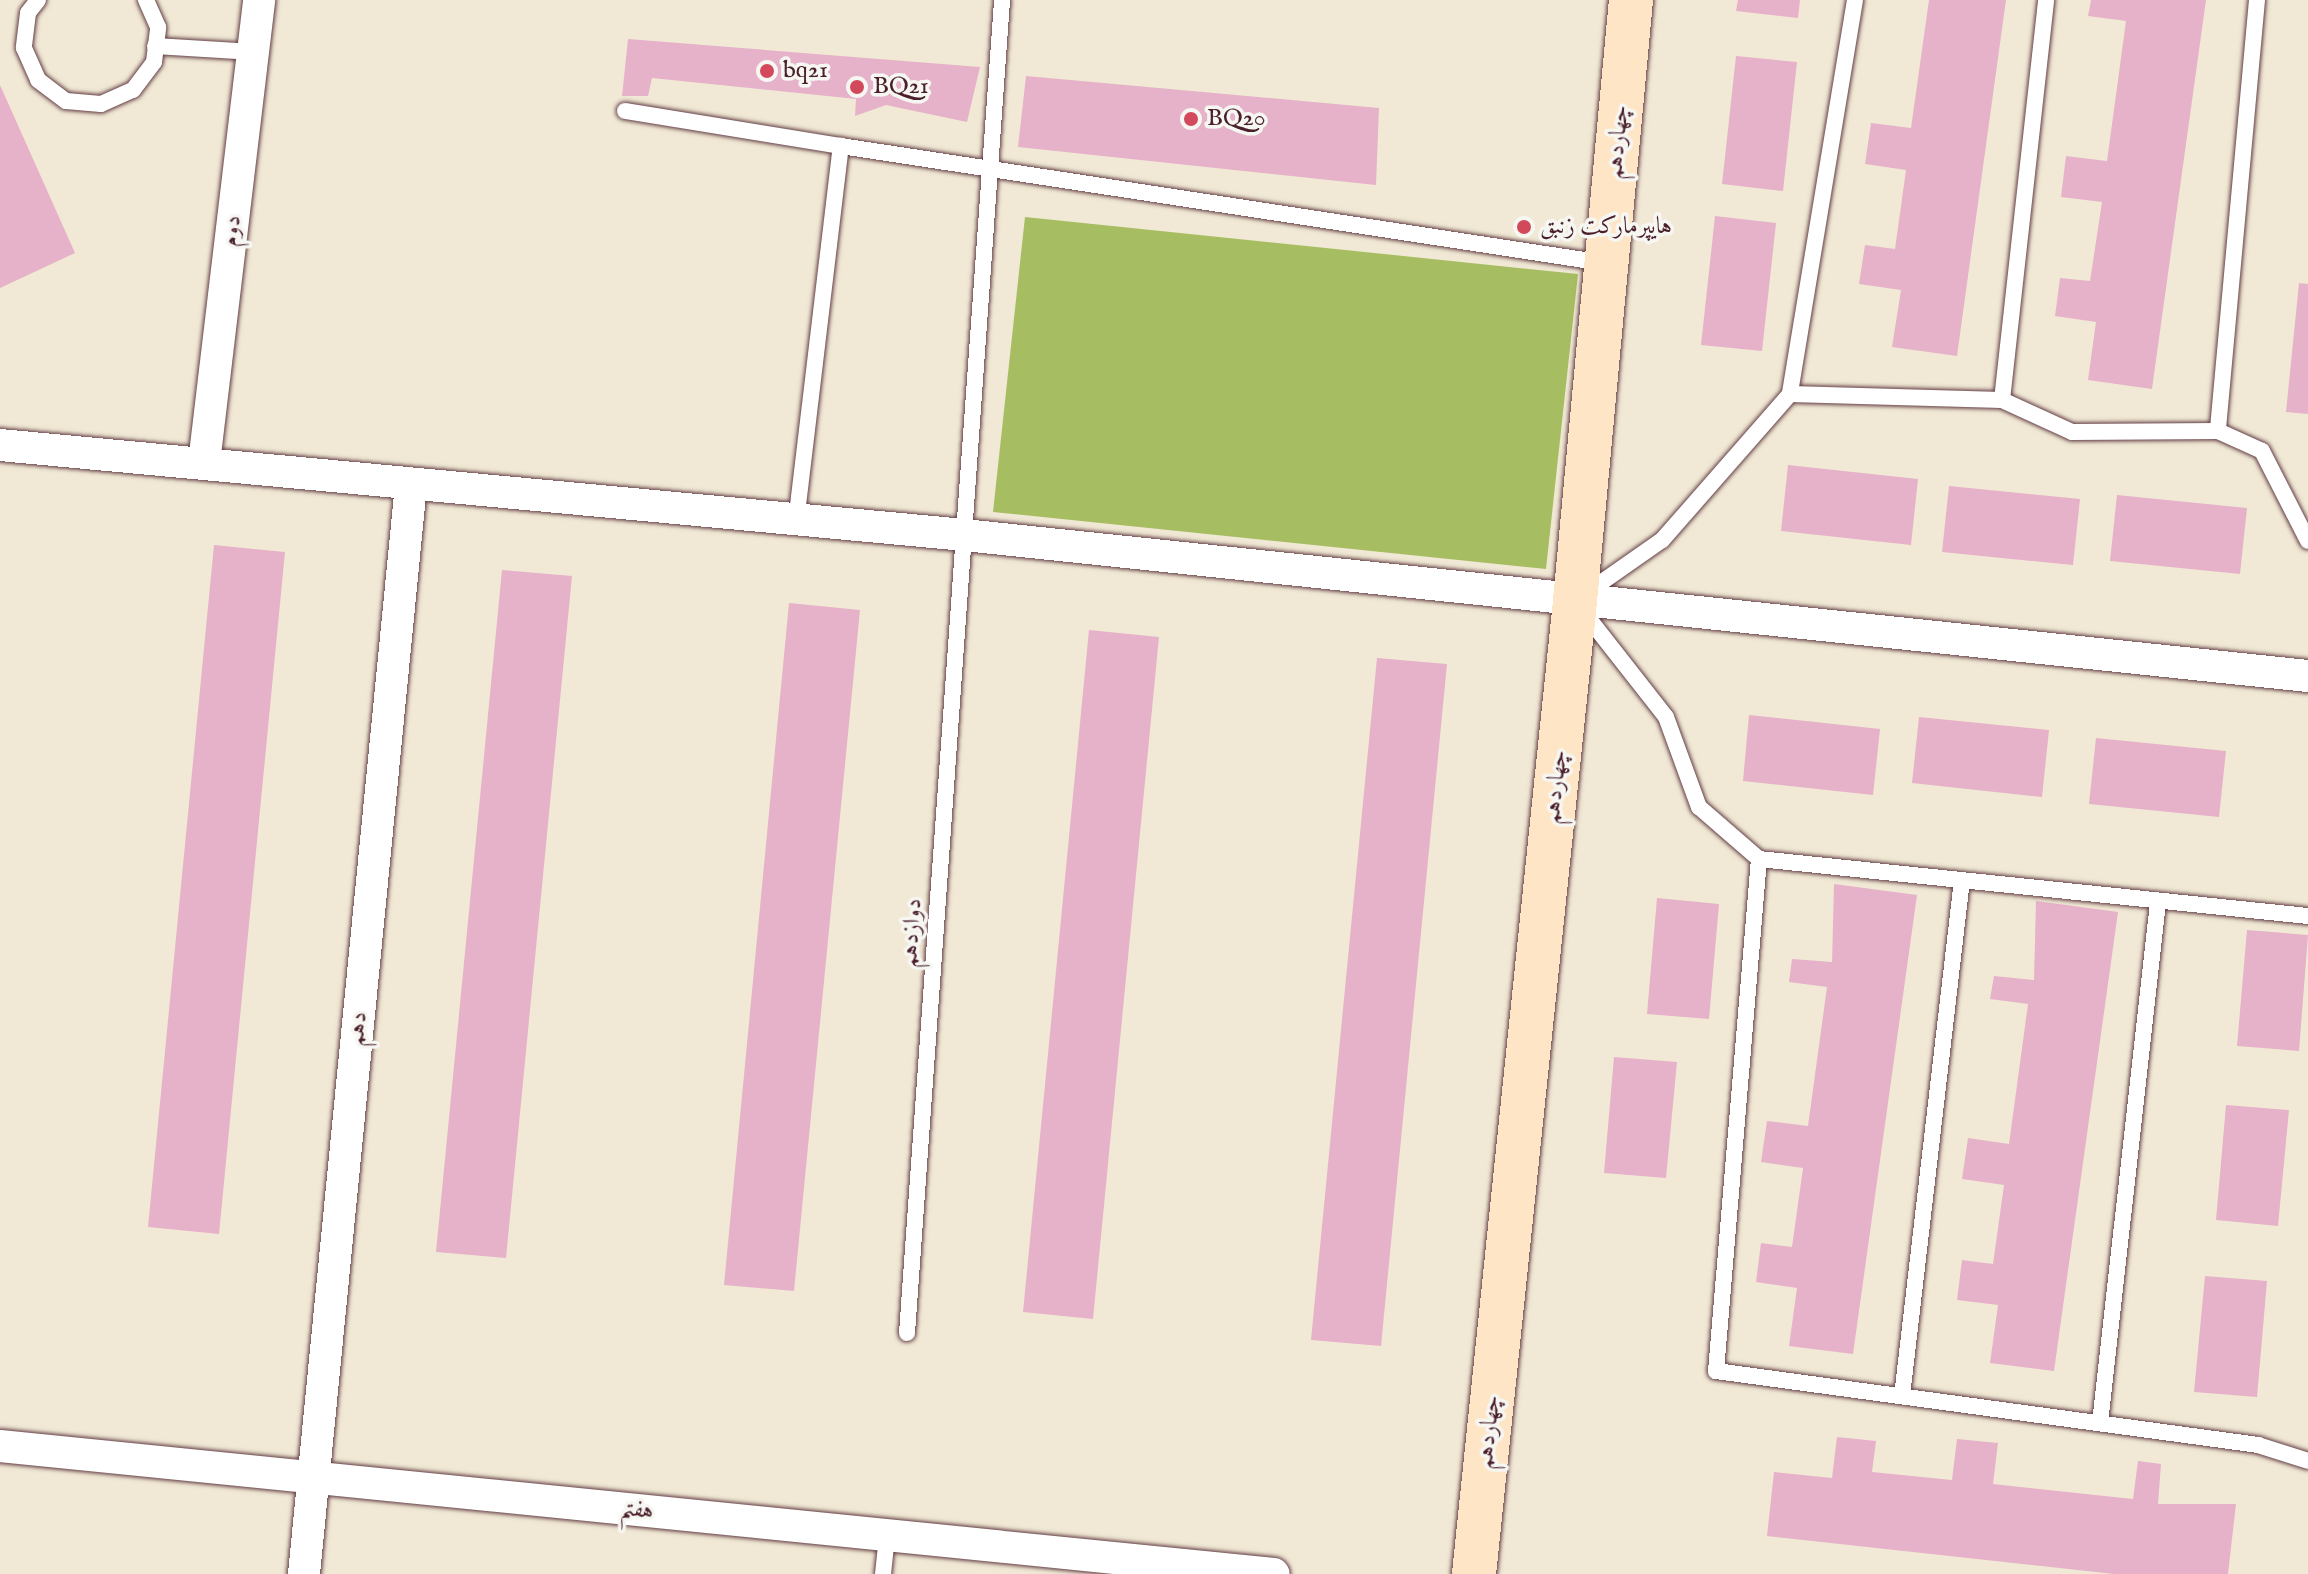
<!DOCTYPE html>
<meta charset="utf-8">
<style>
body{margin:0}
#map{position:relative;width:2308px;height:1574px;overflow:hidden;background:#f1e9d5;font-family:"IM FELL English",Amiri,serif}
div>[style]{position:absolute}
.green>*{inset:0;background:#a6bd62}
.building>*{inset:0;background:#e6b2c9}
.roads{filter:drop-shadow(0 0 2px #633d44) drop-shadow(0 0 2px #633d44)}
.service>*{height:16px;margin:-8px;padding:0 8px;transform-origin:8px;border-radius:8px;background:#fff}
.minor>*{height:32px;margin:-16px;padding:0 16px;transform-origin:16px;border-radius:16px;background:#fff}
.secondary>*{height:44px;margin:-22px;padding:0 22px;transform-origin:22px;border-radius:22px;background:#fee5c5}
.dots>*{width:22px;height:22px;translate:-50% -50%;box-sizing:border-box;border:4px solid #f6f6f2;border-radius:50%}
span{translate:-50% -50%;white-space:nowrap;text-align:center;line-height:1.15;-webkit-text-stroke:7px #f6f6f2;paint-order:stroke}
.poi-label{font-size:24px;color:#4a1f2b}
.left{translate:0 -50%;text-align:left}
.street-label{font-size:24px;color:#4a1f2b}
</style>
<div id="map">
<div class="green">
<i style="clip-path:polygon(1025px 217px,1578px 274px,1546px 569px,993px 512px)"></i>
</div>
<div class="building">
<i style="clip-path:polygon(1738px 0,1800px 0,1798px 18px,1736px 11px)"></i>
<i style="clip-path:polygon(1929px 0,2006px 0,1957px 356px,1892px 347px,1901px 290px,1859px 284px,1865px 245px,1895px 249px,1906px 170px,1865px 164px,1871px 123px,1911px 128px)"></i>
<i style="clip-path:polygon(2091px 0,2206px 0,2152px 389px,2088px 380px,2096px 322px,2055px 316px,2060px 278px,2090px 281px,2102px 202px,2061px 197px,2066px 156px,2107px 161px,2126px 21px,2088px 16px)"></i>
<i style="clip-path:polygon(628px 39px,980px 67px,967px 122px,886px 105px,855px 116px,856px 99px,652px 78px,648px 96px,622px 96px)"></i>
<i style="clip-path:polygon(1736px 56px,1797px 62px,1783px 191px,1722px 184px)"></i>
<i style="clip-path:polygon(1026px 76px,1379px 108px,1376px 185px,1018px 147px)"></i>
<i style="clip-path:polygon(0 85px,75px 253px,0 288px)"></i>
<i style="clip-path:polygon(1715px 216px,1776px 223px,1762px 351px,1701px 345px)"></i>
<i style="clip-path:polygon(2299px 283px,2308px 284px,2308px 414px,2286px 412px)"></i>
<i style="clip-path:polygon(1788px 465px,1918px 479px,1911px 545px,1781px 531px)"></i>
<i style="clip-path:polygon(1949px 486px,2080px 499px,2073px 565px,1942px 552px)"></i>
<i style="clip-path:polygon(2117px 495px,2247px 508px,2240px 574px,2110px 561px)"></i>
<i style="clip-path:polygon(214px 545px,285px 552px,219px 1234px,148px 1227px)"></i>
<i style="clip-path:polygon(502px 570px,572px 576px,506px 1258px,436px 1252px)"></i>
<i style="clip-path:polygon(789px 603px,860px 610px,794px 1291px,724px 1285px)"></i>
<i style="clip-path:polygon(1089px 630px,1159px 637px,1093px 1319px,1023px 1312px)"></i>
<i style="clip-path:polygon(1377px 658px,1447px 664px,1381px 1346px,1311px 1340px)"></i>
<i style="clip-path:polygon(1749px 715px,1880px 729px,1873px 795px,1743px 781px)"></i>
<i style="clip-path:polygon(1919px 717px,2049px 730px,2042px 797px,1912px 783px)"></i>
<i style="clip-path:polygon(2096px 738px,2226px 751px,2219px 817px,2089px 804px)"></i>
<i style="clip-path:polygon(1834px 884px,1917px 895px,1853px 1354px,1789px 1346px,1797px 1288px,1756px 1282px,1761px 1243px,1792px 1247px,1803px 1168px,1761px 1162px,1767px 1121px,1808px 1126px,1827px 987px,1789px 982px,1792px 959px,1832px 962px)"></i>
<i style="clip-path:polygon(1657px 898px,1719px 904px,1709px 1019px,1647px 1014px)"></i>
<i style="clip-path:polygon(2036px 901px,2118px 912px,2054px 1371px,1990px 1363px,1998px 1305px,1957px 1300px,1962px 1260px,1993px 1264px,2004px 1185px,1962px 1179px,1968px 1138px,2009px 1144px,2028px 1004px,1990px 999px,1994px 976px,2034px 980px)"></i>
<i style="clip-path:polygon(2247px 930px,2308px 935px,2299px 1051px,2237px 1046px)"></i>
<i style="clip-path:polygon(1614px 1057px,1677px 1062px,1666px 1178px,1604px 1173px)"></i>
<i style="clip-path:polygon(2226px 1105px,2289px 1110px,2278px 1226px,2216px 1220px)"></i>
<i style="clip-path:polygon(2205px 1276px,2267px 1281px,2257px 1397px,2194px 1392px)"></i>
<i style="clip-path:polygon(1837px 1437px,1876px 1441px,1872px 1472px,1952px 1480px,1957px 1439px,1998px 1443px,1993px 1484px,2133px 1499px,2138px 1461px,2161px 1464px,2158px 1504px,2236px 1504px,2228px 1574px,2114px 1574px,1767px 1536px,1774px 1472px,1832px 1478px)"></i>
</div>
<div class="roads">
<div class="service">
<i style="left:38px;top:0;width:16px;rotate:128deg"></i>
<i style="left:28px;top:13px;width:35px;rotate:97deg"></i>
<i style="left:24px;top:48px;width:35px;rotate:66deg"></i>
<i style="left:38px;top:80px;width:35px;rotate:37deg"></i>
<i style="left:66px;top:101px;width:35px;rotate:5deg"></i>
<i style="left:101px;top:104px;width:35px;rotate:-24deg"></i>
<i style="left:133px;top:90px;width:35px;rotate:-53deg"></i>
<i style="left:154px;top:62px;width:35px;rotate:-83deg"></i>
<i style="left:158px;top:27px;width:30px;rotate:-114deg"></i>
<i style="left:1855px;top:0;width:399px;rotate:99.4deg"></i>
<i style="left:1790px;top:394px;width:212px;rotate:1.6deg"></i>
<i style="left:2002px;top:400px;width:77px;rotate:24.6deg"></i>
<i style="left:2072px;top:432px;width:146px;rotate:-0.4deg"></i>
<i style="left:2257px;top:0;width:433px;rotate:95.2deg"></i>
<i style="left:2218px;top:431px;width:48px;rotate:24.4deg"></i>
<i style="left:2262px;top:451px;width:101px;rotate:62.9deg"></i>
<i style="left:155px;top:46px;width:99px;rotate:3.5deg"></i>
<i style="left:625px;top:111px;width:219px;rotate:9.2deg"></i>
<i style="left:1790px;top:394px;width:194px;rotate:131.2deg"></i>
<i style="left:1662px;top:540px;width:106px;rotate:145deg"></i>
<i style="left:1575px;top:601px;width:147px;rotate:51.9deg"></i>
<i style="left:1666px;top:717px;width:96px;rotate:69.9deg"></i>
<i style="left:1699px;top:807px;width:79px;rotate:40.9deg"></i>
<i style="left:1759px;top:859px;width:552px;rotate:5.93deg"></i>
<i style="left:2002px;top:400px;width:402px;rotate:-83.7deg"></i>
<i style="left:796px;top:522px;width:379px;rotate:-83.2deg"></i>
<i style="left:841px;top:146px;width:772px;rotate:8.72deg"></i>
<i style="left:1759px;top:859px;width:514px;rotate:94.8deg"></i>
<i style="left:1716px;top:1371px;width:547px;rotate:7.77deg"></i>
<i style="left:2258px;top:1445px;width:52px;rotate:17.7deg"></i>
<i style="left:907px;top:1333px;width:1336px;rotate:-85.92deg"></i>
<i style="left:1902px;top:1396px;width:519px;rotate:-83.37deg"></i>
<i style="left:2100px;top:1423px;width:523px;rotate:-83.64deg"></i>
<i style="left:883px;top:1574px;width:39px;rotate:-84deg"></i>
</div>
<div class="minor">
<i style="left:0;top:445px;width:968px;rotate:5.33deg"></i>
<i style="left:964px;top:535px;width:1351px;rotate:5.99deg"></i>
<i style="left:204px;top:463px;width:466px;rotate:-83.2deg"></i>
<i style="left:0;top:1446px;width:1280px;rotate:5.74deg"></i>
<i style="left:304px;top:1574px;width:1095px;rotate:-84.39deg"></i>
</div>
<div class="secondary">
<i style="left:1474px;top:1574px;width:978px;rotate:-84.07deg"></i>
<i style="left:1575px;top:601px;width:604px;rotate:-84.68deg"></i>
</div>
</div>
<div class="dots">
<i style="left:767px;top:71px;background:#d1495b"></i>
<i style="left:857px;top:87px;background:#d1495b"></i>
<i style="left:1191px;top:119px;background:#d1495b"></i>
<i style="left:1524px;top:227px;background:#d1495b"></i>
</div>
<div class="poi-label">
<span class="left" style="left:783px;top:71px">bq21</span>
<span class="left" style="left:873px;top:87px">BQ21</span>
<span class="left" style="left:1207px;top:119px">BQ20</span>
<span class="left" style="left:1540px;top:227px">هایپرمارکت زنبق</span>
</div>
<div class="street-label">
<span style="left:1618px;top:142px;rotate:-85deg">چهاردهم</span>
<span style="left:232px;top:231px;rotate:-83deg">دوم</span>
<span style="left:1556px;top:787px;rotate:-84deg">چهاردهم</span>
<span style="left:912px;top:933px;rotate:-86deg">دوازدهم</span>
<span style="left:358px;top:1029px;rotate:-84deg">دهم</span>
<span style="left:1489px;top:1432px;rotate:-84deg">چهاردهم</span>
<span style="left:637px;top:1510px;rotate:6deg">هفتم</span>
</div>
</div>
